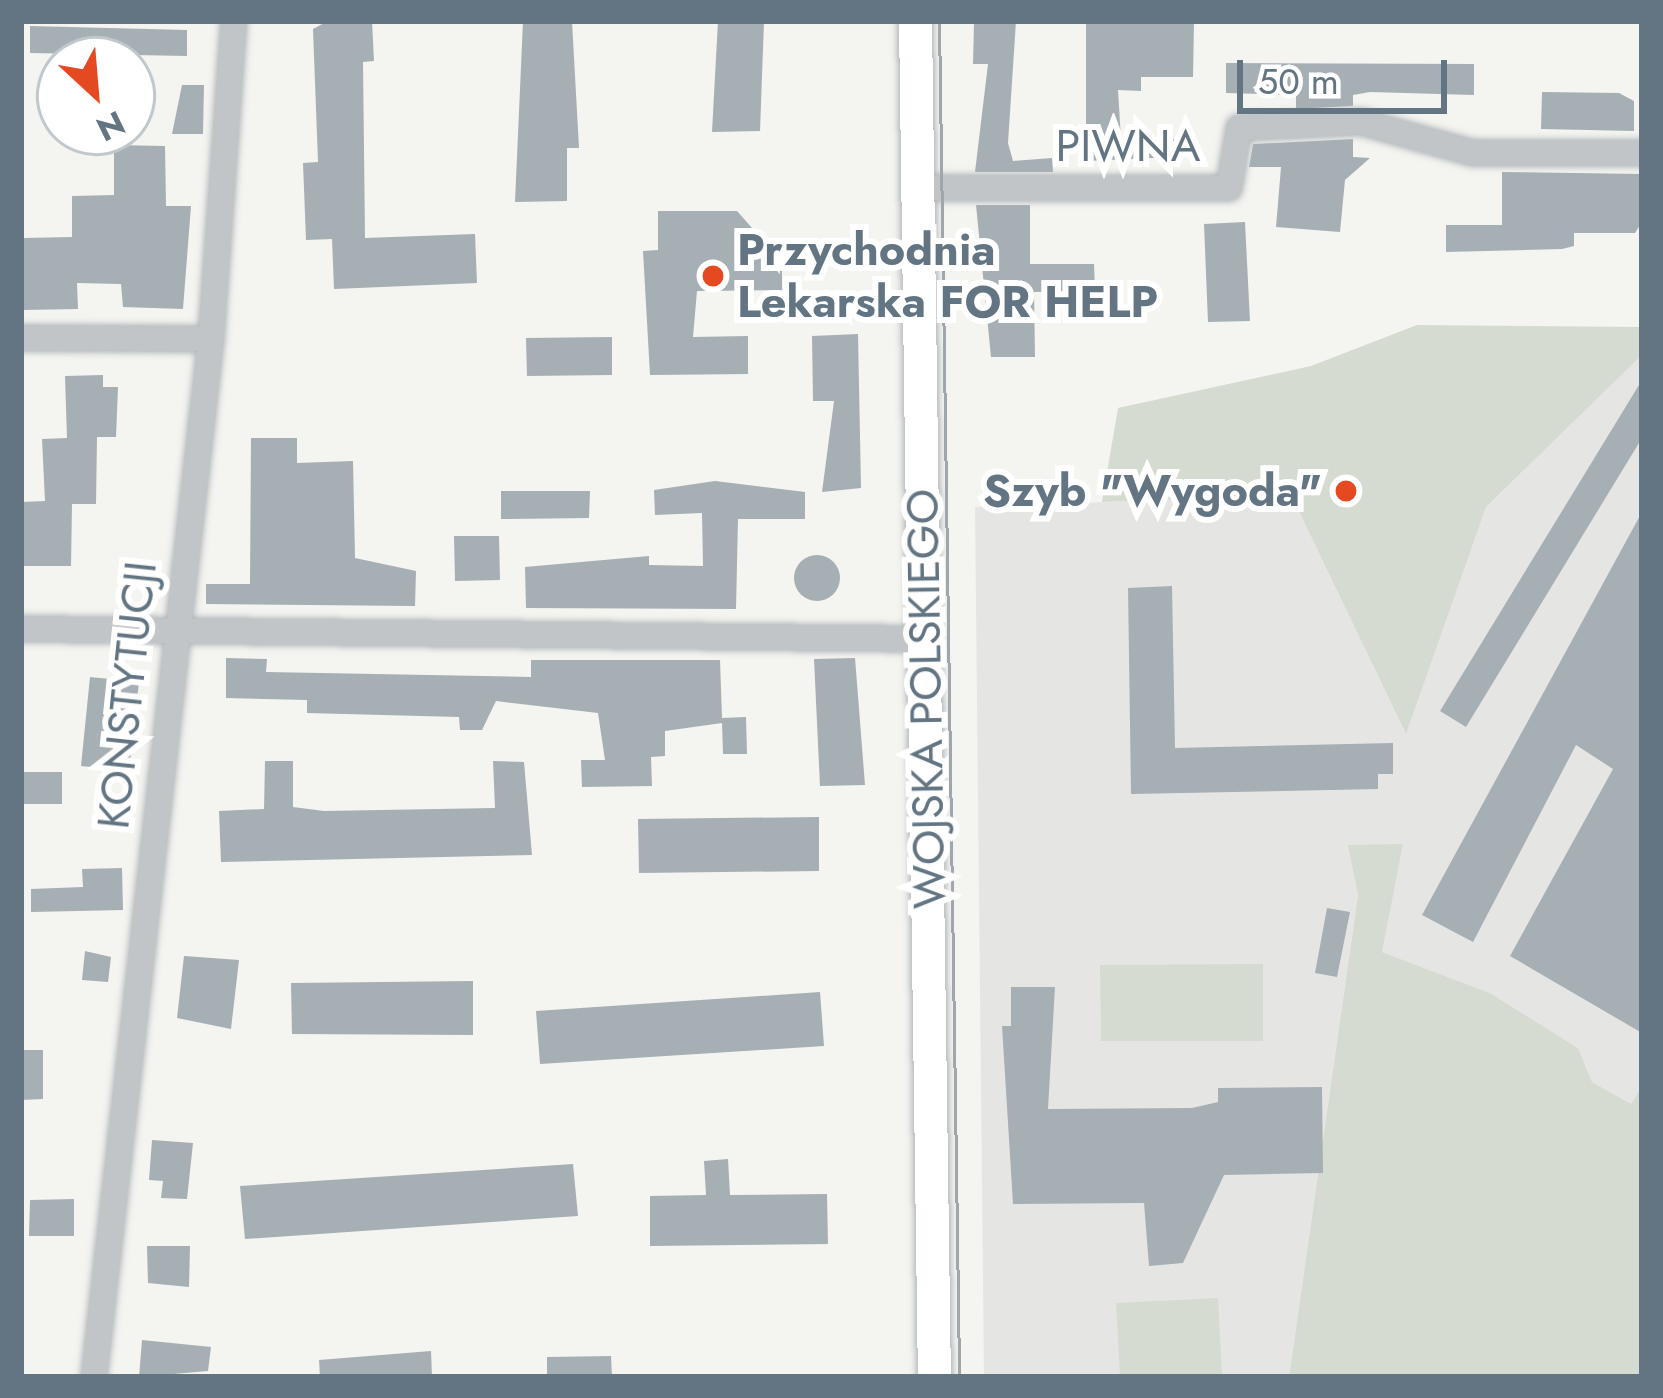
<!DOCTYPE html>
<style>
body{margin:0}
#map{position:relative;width:1663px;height:1398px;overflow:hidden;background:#f4f4f0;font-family:Jost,sans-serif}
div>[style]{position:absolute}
.built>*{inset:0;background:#e5e6e4}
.green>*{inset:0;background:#d5dbd1}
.building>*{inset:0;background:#a6afb4}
.round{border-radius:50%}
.roads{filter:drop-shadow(0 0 3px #b1b7bb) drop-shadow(0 0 3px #b1b7bb)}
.minor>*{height:24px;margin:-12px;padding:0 12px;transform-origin:12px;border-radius:12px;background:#c1c5c8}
.secondary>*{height:33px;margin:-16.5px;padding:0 16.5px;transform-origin:16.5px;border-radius:16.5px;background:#fff}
.tram>*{height:3px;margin:-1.5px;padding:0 1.5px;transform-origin:1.5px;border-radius:1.5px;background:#a0a7ac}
.dots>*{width:33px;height:33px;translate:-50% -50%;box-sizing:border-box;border:6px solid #fff;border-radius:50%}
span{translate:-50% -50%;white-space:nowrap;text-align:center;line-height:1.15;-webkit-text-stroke:12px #fff;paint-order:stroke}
.street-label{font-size:45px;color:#637582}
.poi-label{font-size:45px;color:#637582;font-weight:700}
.left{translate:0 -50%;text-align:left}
.right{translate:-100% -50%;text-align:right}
.frame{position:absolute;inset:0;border:24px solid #637582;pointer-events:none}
.north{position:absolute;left:36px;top:36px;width:120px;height:120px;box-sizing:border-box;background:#fff;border:3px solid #c1c8cd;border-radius:50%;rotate:154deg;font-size:33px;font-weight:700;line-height:48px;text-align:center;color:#637582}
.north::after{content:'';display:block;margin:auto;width:42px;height:54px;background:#e44921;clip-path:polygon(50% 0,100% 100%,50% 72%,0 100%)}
.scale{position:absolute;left:1237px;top:60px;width:210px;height:54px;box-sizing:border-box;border:6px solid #637582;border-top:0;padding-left:15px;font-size:36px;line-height:42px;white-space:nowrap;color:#637582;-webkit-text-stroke:9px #fff;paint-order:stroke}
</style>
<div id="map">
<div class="built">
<i style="clip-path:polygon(1642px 355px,1642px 1087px,1632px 1105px,1592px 1082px,1578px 1048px,1490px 993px,1382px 952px,1402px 845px,1349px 846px,1358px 894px,1289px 1377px,984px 1377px,975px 507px,1291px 495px,1405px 732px,1486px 507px)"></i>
</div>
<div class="green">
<i style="clip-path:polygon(1417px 325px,1639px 327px,1642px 355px,1486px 507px,1406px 734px,1291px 495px,1102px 502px,1118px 408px,1311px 366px)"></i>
<i style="clip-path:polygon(1403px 844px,1382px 952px,1490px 993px,1578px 1048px,1592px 1082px,1631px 1104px,1642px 1087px,1642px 1377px,1289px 1377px,1358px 895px,1348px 845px)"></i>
<i style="clip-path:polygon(1263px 964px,1263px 1041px,1101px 1041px,1100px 965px)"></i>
<i style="clip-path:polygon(1218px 1298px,1222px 1377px,1120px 1377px,1116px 1303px)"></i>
</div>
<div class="building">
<i style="clip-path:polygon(328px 21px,372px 21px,374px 61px,363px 62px,365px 238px,475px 234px,477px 283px,334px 289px,332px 239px,306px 240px,303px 163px,318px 162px,313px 29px)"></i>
<i style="clip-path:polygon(523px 21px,572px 21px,579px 148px,567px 148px,567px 201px,515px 202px)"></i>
<i style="clip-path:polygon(718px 21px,764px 21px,760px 131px,712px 132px)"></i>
<i style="clip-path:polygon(1016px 21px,1008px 143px,1013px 161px,1052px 158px,1053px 172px,975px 172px,988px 64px,973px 64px,974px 22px)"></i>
<i style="clip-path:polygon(1086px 21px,1194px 21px,1193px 77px,1141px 77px,1141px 91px,1118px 90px,1121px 139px,1174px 139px,1174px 157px,1086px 161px)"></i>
<i style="clip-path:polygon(30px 26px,187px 30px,187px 56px,30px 53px)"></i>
<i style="clip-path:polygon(1226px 63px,1474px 64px,1474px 95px,1370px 92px,1353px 95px,1353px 106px,1296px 109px,1296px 95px,1226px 93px)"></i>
<i style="clip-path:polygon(182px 85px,204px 85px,203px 134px,172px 134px)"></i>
<i style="clip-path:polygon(1542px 92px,1619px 93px,1634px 101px,1634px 131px,1541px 129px)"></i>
<i style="clip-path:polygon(1353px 139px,1353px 157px,1370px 158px,1345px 180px,1340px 232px,1276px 227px,1281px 167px,1249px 167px,1253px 144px)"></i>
<i style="clip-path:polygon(114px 145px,165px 146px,166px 206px,191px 206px,183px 309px,123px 307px,121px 284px,77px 283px,78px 309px,24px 310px,24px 238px,72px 237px,72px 196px,114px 195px)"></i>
<i style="clip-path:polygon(1502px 172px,1642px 174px,1642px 222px,1635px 233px,1574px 233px,1574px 246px,1562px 249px,1446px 252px,1446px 225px,1502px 225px)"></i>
<i style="clip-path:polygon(976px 205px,1030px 205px,1030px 264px,1094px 264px,1095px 291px,1034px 292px,1035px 357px,991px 357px)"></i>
<i style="clip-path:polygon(658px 211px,737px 211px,782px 262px,782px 290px,697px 291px,693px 337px,748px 336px,748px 374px,650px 375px,643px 251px,658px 250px)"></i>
<i style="clip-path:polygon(1245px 222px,1250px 321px,1208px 322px,1204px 224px)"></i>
<i style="clip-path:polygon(858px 334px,861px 488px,822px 492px,834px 401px,813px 401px,812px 336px)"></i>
<i style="clip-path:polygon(612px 337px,612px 375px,527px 376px,526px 338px)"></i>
<i style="clip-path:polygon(103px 375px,103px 387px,118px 387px,116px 437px,97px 437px,96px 504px,72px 504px,71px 566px,22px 566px,21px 502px,45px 501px,42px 439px,67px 438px,65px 376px)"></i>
<i style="clip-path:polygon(1642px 380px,1642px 438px,1466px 727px,1440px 711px)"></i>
<i style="clip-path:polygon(251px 438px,297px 438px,297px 463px,353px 461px,355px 558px,416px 571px,415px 606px,206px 604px,206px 584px,250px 584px)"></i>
<i style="clip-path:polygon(715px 481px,805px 492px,805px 519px,738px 519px,736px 609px,526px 608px,525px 567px,649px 556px,649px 565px,703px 566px,702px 513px,655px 515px,654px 490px)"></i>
<i style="clip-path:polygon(501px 491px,590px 491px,589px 518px,501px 519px)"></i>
<i style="clip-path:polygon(1642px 512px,1642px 1033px,1510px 956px,1613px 769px,1576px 745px,1473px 942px,1422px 915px)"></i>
<i style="clip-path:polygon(454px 536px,499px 536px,500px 580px,455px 581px)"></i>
<i class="round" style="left:794px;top:555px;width:46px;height:46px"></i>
<i style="clip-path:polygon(1172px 586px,1175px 748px,1393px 743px,1393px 774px,1378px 774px,1378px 789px,1131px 794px,1128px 588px)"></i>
<i style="clip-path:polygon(226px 658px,267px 659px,266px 672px,531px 677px,531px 660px,720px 660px,722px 718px,746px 717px,747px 754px,723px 754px,722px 723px,665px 731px,665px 756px,651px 757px,652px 786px,582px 787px,581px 760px,605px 760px,598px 713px,496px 701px,482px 730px,460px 730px,459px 717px,307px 713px,307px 700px,226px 698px)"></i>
<i style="clip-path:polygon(855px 658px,865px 785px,820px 786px,814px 659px)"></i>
<i style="clip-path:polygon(90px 677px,139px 682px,129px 771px,81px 766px)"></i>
<i style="clip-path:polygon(265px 761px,293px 761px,293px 807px,324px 811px,495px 808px,493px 761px,524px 762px,532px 855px,221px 862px,219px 811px,264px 809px)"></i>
<i style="clip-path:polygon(21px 772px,62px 772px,62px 804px,21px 804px)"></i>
<i style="clip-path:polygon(819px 817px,819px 871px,639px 873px,638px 819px)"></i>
<i style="clip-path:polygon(122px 868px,123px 910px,31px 912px,31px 889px,83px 887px,82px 869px)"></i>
<i style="clip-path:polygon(1327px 908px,1350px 912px,1337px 977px,1315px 973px)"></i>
<i style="clip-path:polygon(85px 951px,111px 957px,108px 982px,82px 980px)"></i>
<i style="clip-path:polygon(184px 956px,239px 960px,231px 1029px,177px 1018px)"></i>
<i style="clip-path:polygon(473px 981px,473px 1035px,292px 1034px,291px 983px)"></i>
<i style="clip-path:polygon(1011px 987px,1055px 987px,1048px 1109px,1192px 1108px,1218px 1102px,1218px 1088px,1322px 1087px,1323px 1173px,1224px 1175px,1183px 1263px,1149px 1266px,1144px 1203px,1013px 1204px,1002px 1026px,1011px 1026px)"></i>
<i style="clip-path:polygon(820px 992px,824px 1046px,540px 1064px,536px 1011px)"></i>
<i style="clip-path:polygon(21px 1050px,43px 1050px,43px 1099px,21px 1100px)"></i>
<i style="clip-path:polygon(152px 1140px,193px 1143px,187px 1199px,161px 1198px,163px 1181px,149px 1180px)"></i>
<i style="clip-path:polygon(728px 1159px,730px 1195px,827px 1194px,828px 1244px,650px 1246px,650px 1196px,706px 1195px,704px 1161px)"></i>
<i style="clip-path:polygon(573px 1164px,578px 1216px,245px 1239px,240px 1186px)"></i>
<i style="clip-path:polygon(74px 1199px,74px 1236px,29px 1236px,30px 1200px)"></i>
<i style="clip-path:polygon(147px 1246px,190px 1246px,189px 1287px,148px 1283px)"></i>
<i style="clip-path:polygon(142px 1340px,211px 1347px,208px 1371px,139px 1377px)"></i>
<i style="clip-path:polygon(431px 1351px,432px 1377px,320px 1377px,319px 1360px)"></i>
<i style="clip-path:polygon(611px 1356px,612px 1377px,547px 1377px,547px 1357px)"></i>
</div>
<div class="roads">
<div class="minor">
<i style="left:917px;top:188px;width:312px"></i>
<i style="left:1229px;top:188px;width:61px;rotate:-80.5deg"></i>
<i style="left:1239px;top:128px;width:122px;rotate:-2.8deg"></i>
<i style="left:1361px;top:122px;width:116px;rotate:15.5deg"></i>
<i style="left:1473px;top:153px;width:169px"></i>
<i style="left:21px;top:338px;width:190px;rotate:0.3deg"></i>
<i style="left:21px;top:629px;width:904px;rotate:0.63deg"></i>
<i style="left:94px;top:1377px;width:1045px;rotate:-83.57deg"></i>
<i style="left:211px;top:339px;width:319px;rotate:-85.9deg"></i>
</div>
<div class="secondary">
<i style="left:915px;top:21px;width:1356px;rotate:89.2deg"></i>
</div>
</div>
<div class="tram">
<i style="left:939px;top:21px;width:1356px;rotate:89.15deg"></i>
</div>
<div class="dots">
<i style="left:713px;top:276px;background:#e44921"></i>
<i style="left:1346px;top:491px;background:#e44921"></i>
</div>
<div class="street-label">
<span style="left:1128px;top:146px">PIWNA</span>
<span style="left:127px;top:695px;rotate:-84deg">KONSTYTUCJI</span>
<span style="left:926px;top:699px;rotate:-91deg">WOJSKA POLSKIEGO</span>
</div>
<div class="poi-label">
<span class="left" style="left:737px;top:276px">Przychodnia<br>Lekarska FOR HELP</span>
<span class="right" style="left:1322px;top:491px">Szyb "Wygoda"</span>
</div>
<div class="frame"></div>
<div class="north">N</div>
<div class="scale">50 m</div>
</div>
